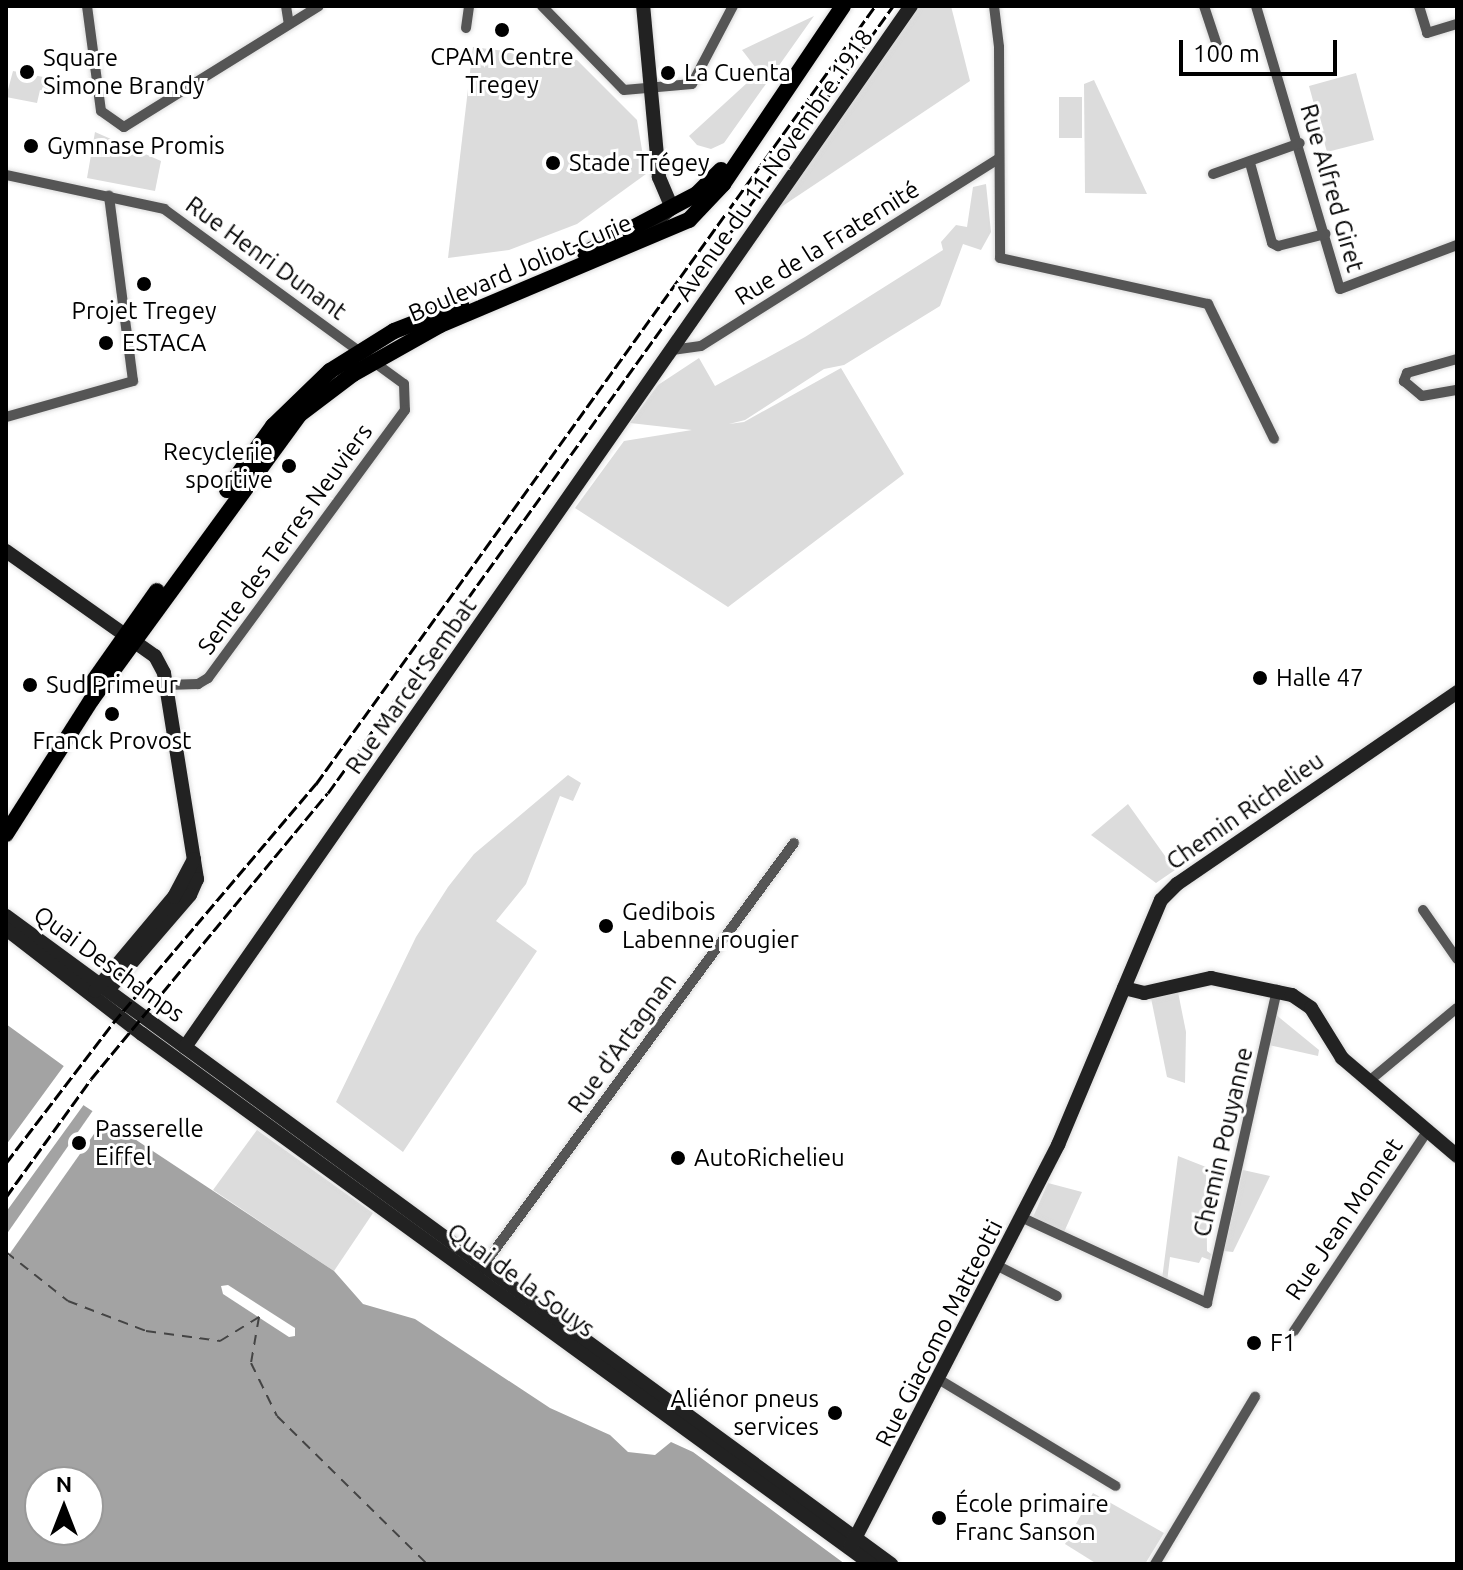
<!DOCTYPE html>
<meta charset="utf-8">
<style>
body{margin:0}
#map{position:relative;width:1463px;height:1570px;overflow:hidden;background:#fff;font-family:Ubuntu,sans-serif}
div>[style]{position:absolute}
.green>*{inset:0;background:#dcdcdc}
.water>*{inset:0;background:#a3a3a3}
.pier>*{inset:0;background:#fff}
.ferry>*{height:2px;margin-top:-1px;transform-origin:0;background:repeating-linear-gradient(90deg,#444 0 10px,transparent 0 18px)}
.roads{filter:drop-shadow(0 0 2px #dbdbdb) drop-shadow(0 0 2px #dbdbdb)}
.street>*{height:10px;margin:-5px;padding:0 5px;transform-origin:5px;border-radius:5px;background:#555}
.secondary>*{height:14px;margin:-7px;padding:0 7px;transform-origin:7px;border-radius:7px;background:#222}
.primary>*{height:16px;margin:-8px;padding:0 8px;transform-origin:8px;border-radius:8px;background:#000}
.rail>*{height:3px;margin-top:-1.5px;transform-origin:0;background:repeating-linear-gradient(90deg,#000 0 12px,transparent 0 16px)}
.dots>*{width:22px;height:22px;translate:-50% -50%;box-sizing:border-box;border:4px solid #fff;border-radius:50%}
span{translate:-50% -50%;white-space:nowrap;text-align:center;line-height:1.15;-webkit-text-stroke:6px #fff;paint-order:stroke}
.poi-label{font-size:24px;color:#000}
.left{translate:0 -50%;text-align:left}
.right{translate:-100% -50%;text-align:right}
.street-label{font-size:24px;color:#000}
.frame{position:absolute;inset:0;border:8px solid #000;pointer-events:none}
.north{position:absolute;left:24px;top:1466px;width:80px;height:80px;box-sizing:border-box;background:#fff;border:2px solid #999;border-radius:50%;rotate:0deg;font-size:22px;font-weight:700;line-height:32px;text-align:center;color:#000}
.north::after{content:'';display:block;margin:auto;width:28px;height:36px;background:#000;clip-path:polygon(50% 0,100% 100%,50% 72%,0 100%)}
.scale{position:absolute;left:1179px;top:40px;width:158px;height:36px;box-sizing:border-box;border:4px solid #000;border-top:0;padding-left:10px;font-size:24px;line-height:28px;white-space:nowrap;color:#000;-webkit-text-stroke:6px #fff;paint-order:stroke}
</style>
<div id="map">
<div class="green">
<i style="clip-path:polygon(919px 6px,951px 6px,970px 81px,772px 213px)"></i>
<i style="clip-path:polygon(814px 16px,724px 143px,711px 149px,697px 145px,689px 136px,759px 72px,742px 50px)"></i>
<i style="clip-path:polygon(473px 47px,577px 60px,637px 120px,646px 174px,577px 224px,509px 250px,448px 258px)"></i>
<i style="clip-path:polygon(13px 71px,53px 79px,51px 92px,40px 90px,37px 103px,6px 97px)"></i>
<i style="clip-path:polygon(1356px 73px,1374px 140px,1327px 152px,1309px 86px)"></i>
<i style="clip-path:polygon(1094px 80px,1147px 194px,1085px 193px,1084px 84px)"></i>
<i style="clip-path:polygon(1059px 97px,1082px 97px,1082px 138px,1059px 138px)"></i>
<i style="clip-path:polygon(95px 132px,161px 161px,155px 191px,87px 178px)"></i>
<i style="clip-path:polygon(986px 184px,991px 232px,981px 250px,963px 244px,940px 306px,844px 365px,824px 369px,745px 420px,729px 424px,744px 422px,841px 368px,904px 474px,728px 607px,575px 508px,624px 441px,692px 430px,630px 423px,658px 385px,699px 358px,715px 386px,805px 337px,943px 250px,941px 242px,956px 225px,967px 227px,973px 187px)"></i>
<i style="clip-path:polygon(568px 775px,581px 783px,573px 801px,560px 796px,526px 884px,496px 921px,537px 951px,403px 1152px,336px 1102px,416px 937px,448px 887px,474px 854px)"></i>
<i style="clip-path:polygon(1128px 804px,1175px 870px,1156px 883px,1091px 835px)"></i>
<i style="clip-path:polygon(1178px 992px,1186px 1032px,1185px 1083px,1167px 1077px,1151px 998px)"></i>
<i style="clip-path:polygon(1275px 1014px,1319px 1050px,1318px 1056px,1269px 1045px)"></i>
<i style="clip-path:polygon(257px 1130px,373px 1213px,334px 1271px,213px 1190px)"></i>
<i style="clip-path:polygon(1178px 1156px,1206px 1167px,1207px 1251px,1211px 1254px,1210px 1260px,1202px 1257px,1199px 1263px,1170px 1257px,1167px 1282px,1162px 1279px)"></i>
<i style="clip-path:polygon(1243px 1170px,1270px 1176px,1233px 1252px,1224px 1251px)"></i>
<i style="clip-path:polygon(1048px 1183px,1082px 1192px,1064px 1232px,1033px 1217px)"></i>
<i style="clip-path:polygon(1093px 1493px,1164px 1533px,1145px 1564px,1097px 1564px,1065px 1544px)"></i>
</div>
<div class="water">
<i style="clip-path:polygon(evenodd,6px 1024px,65px 1067px,53px 1085px,334px 1271px,363px 1304px,415px 1319px,550px 1408px,610px 1435px,628px 1452px,655px 1455px,671px 1442px,693px 1452px,845px 1564px,6px 1564px,6px 1024px,40px 1482px,88px 1482px,88px 1530px,40px 1530px,40px 1482px)"></i>
</div>
<div class="pier">
<i style="clip-path:polygon(66px 1063px,69px 1068px,58px 1084px,85px 1103px,6px 1212px,6px 1145px)"></i>
<i style="clip-path:polygon(94px 1109px,106px 1117px,6px 1259px,6px 1235px)"></i>
<i style="clip-path:polygon(228px 1285px,295px 1328px,295px 1336px,289px 1337px,223px 1294px,221px 1286px)"></i>
</div>
<div class="ferry">
<i style="left:6px;top:1252px;width:79px;rotate:38.3deg"></i>
<i style="left:68px;top:1301px;width:84px;rotate:21deg"></i>
<i style="left:146px;top:1331px;width:75px;rotate:7.7deg"></i>
<i style="left:220px;top:1341px;width:46px;rotate:-31.6deg"></i>
<i style="left:259px;top:1317px;width:47px;rotate:99.9deg"></i>
<i style="left:251px;top:1363px;width:59px;rotate:63.9deg"></i>
<i style="left:277px;top:1416px;width:211px;rotate:44.6deg"></i>
</div>
<div class="roads">
<div class="street">
<i style="left:87px;top:6px;width:106px;rotate:82.4deg"></i>
<i style="left:101px;top:111px;width:28px;rotate:35deg"></i>
<i style="left:124px;top:127px;width:229px;rotate:-31.8deg"></i>
<i style="left:286px;top:6px;width:18px;rotate:81deg"></i>
<i style="left:542px;top:6px;width:117px;rotate:45.7deg"></i>
<i style="left:624px;top:90px;width:68px;rotate:-5deg"></i>
<i style="left:692px;top:84px;width:88px;rotate:-62.3deg"></i>
<i style="left:994px;top:6px;width:41px;rotate:83deg"></i>
<i style="left:999px;top:47px;width:211px;rotate:89.7deg"></i>
<i style="left:1000px;top:258px;width:213px;rotate:12.5deg"></i>
<i style="left:1208px;top:304px;width:150px;rotate:63.9deg"></i>
<i style="left:1204px;top:6px;width:47px;rotate:71.6deg"></i>
<i style="left:1256px;top:6px;width:295px;rotate:73.5deg"></i>
<i style="left:1340px;top:289px;width:125px;rotate:-20.6deg"></i>
<i style="left:1419px;top:6px;width:28px;rotate:73deg"></i>
<i style="left:1427px;top:33px;width:31px;rotate:-17deg"></i>
<i style="left:466px;top:28px;width:22px;rotate:-82deg"></i>
<i style="left:1250px;top:163px;width:83px;rotate:74.6deg"></i>
<i style="left:1272px;top:243px;width:7px;rotate:27deg"></i>
<i style="left:1278px;top:246px;width:49px;rotate:-14.3deg"></i>
<i style="left:1213px;top:174px;width:92px;rotate:-19.6deg"></i>
<i style="left:6px;top:175px;width:162px;rotate:12.1deg"></i>
<i style="left:164px;top:209px;width:297px;rotate:36.1deg"></i>
<i style="left:404px;top:384px;width:26px;rotate:88deg"></i>
<i style="left:405px;top:410px;width:333px;rotate:126.3deg"></i>
<i style="left:208px;top:678px;width:12px;rotate:149deg"></i>
<i style="left:198px;top:684px;width:32px;rotate:178deg"></i>
<i style="left:672px;top:350px;width:29px;rotate:-8deg"></i>
<i style="left:701px;top:346px;width:351px;rotate:-32.2deg"></i>
<i style="left:1457px;top:359px;width:52px;rotate:164.4deg"></i>
<i style="left:1407px;top:373px;width:9px;rotate:111deg"></i>
<i style="left:1404px;top:381px;width:23px;rotate:40deg"></i>
<i style="left:1422px;top:396px;width:36px;rotate:-10deg"></i>
<i style="left:6px;top:417px;width:132px;rotate:-15.8deg"></i>
<i style="left:133px;top:381px;width:187px;rotate:-97.4deg"></i>
<i style="left:1423px;top:910px;width:60px;rotate:55.2deg"></i>
<i style="left:1369px;top:1081px;width:114px;rotate:-39.7deg"></i>
<i style="left:1023px;top:1218px;width:203px;rotate:24.8deg"></i>
<i style="left:1207px;top:1303px;width:321px;rotate:-77.4deg"></i>
<i style="left:998px;top:1266px;width:66px;rotate:27deg"></i>
<i style="left:480px;top:1270px;width:530px;rotate:-53.67deg"></i>
<i style="left:1294px;top:1331px;width:242px;rotate:-56.3deg"></i>
<i style="left:940px;top:1380px;width:205px;rotate:31.1deg"></i>
<i style="left:1155px;top:1564px;width:195px;rotate:-59.1deg"></i>
</div>
<div class="secondary">
<i style="left:637px;top:236px;width:45px;rotate:-38.7deg"></i>
<i style="left:672px;top:208px;width:34px;rotate:-113deg"></i>
<i style="left:659px;top:177px;width:172px;rotate:-95.3deg"></i>
<i style="left:6px;top:551px;width:182px;rotate:35.2deg"></i>
<i style="left:155px;top:656px;width:19px;rotate:62deg"></i>
<i style="left:164px;top:673px;width:209px;rotate:80.9deg"></i>
<i style="left:197px;top:879px;width:17px;rotate:114deg"></i>
<i style="left:190px;top:895px;width:125px;rotate:130.8deg"></i>
<i style="left:6px;top:916px;width:1097px;rotate:36.21deg"></i>
<i style="left:6px;top:929px;width:172px;rotate:37.7deg"></i>
<i style="left:142px;top:1034px;width:901px;rotate:36.02deg"></i>
<i style="left:1124px;top:988px;width:21px;rotate:14deg"></i>
<i style="left:1144px;top:993px;width:69px;rotate:-12.6deg"></i>
<i style="left:1211px;top:978px;width:83px;rotate:11.9deg"></i>
<i style="left:1292px;top:995px;width:23px;rotate:34deg"></i>
<i style="left:1311px;top:1008px;width:59px;rotate:58.2deg"></i>
<i style="left:1342px;top:1058px;width:151px;rotate:40.4deg"></i>
<i style="left:95px;top:991px;width:123px;rotate:-50deg"></i>
<i style="left:174px;top:897px;width:43px;rotate:-62.2deg"></i>
<i style="left:185px;top:1047px;width:1269px;rotate:-55.11deg"></i>
<i style="left:850px;top:1548px;width:454px;rotate:-62.7deg"></i>
<i style="left:1058px;top:1145px;width:266px;rotate:-67.2deg"></i>
<i style="left:1161px;top:900px;width:23px;rotate:-45deg"></i>
<i style="left:1177px;top:884px;width:340px;rotate:-34.4deg"></i>
</div>
<div class="primary">
<i style="left:585px;top:253px;width:127px;rotate:-27.8deg"></i>
<i style="left:697px;top:194px;width:34px;rotate:-45deg"></i>
<i style="left:227px;top:490px;width:79px;rotate:-54.3deg"></i>
<i style="left:273px;top:426px;width:79px;rotate:-44deg"></i>
<i style="left:330px;top:371px;width:75px;rotate:-32deg"></i>
<i style="left:394px;top:331px;width:72px;rotate:-21.2deg"></i>
<i style="left:90px;top:686px;width:116px;rotate:-54.8deg"></i>
<i style="left:6px;top:834px;width:160px;rotate:-57.5deg"></i>
<i style="left:92px;top:699px;width:351px;rotate:-53.9deg"></i>
<i style="left:299px;top:415px;width:68px;rotate:-37.2deg"></i>
<i style="left:353px;top:374px;width:100px;rotate:-29.4deg"></i>
<i style="left:440px;top:325px;width:270px;rotate:-22.9deg"></i>
<i style="left:689px;top:220px;width:50px;rotate:-46.6deg"></i>
<i style="left:723px;top:184px;width:215px;rotate:-56deg"></i>
</div>
</div>
<div class="rail">
<i style="left:6px;top:1163px;width:176px;rotate:-52.6deg"></i>
<i style="left:113px;top:1023px;width:314px;rotate:-49.7deg"></i>
<i style="left:316px;top:784px;width:958px;rotate:-54.3deg"></i>
<i style="left:6px;top:1197px;width:145px;rotate:-54.2deg"></i>
<i style="left:91px;top:1079px;width:371px;rotate:-50.4deg"></i>
<i style="left:328px;top:793px;width:969px;rotate:-54.32deg"></i>
</div>
<div class="dots">
<i style="left:502px;top:30px;background:#000"></i>
<i style="left:27px;top:72px;background:#000"></i>
<i style="left:668px;top:73px;background:#000"></i>
<i style="left:31px;top:146px;background:#000"></i>
<i style="left:553px;top:163px;background:#000"></i>
<i style="left:144px;top:284px;background:#000"></i>
<i style="left:106px;top:343px;background:#000"></i>
<i style="left:289px;top:466px;background:#000"></i>
<i style="left:1260px;top:678px;background:#000"></i>
<i style="left:30px;top:685px;background:#000"></i>
<i style="left:112px;top:714px;background:#000"></i>
<i style="left:606px;top:926px;background:#000"></i>
<i style="left:79px;top:1143px;background:#000"></i>
<i style="left:678px;top:1158px;background:#000"></i>
<i style="left:1254px;top:1343px;background:#000"></i>
<i style="left:835px;top:1413px;background:#000"></i>
<i style="left:939px;top:1518px;background:#000"></i>
</div>
<div class="poi-label">
<span style="left:502px;top:71px">CPAM Centre<br>Tregey</span>
<span class="left" style="left:43px;top:72px">Square<br>Simone Brandy</span>
<span class="left" style="left:684px;top:73px">La Cuenta</span>
<span class="left" style="left:47px;top:146px">Gymnase Promis</span>
<span class="left" style="left:569px;top:163px">Stade Trégey</span>
<span style="left:144px;top:311px">Projet Tregey</span>
<span class="left" style="left:122px;top:343px">ESTACA</span>
<span class="right" style="left:273px;top:466px">Recyclerie<br>sportive</span>
<span class="left" style="left:1276px;top:678px">Halle 47</span>
<span class="left" style="left:46px;top:685px">Sud Primeur</span>
<span style="left:112px;top:741px">Franck Provost</span>
<span class="left" style="left:622px;top:926px">Gedibois<br>Labenne rougier</span>
<span class="left" style="left:95px;top:1143px">Passerelle<br>Eiffel</span>
<span class="left" style="left:694px;top:1158px">AutoRichelieu</span>
<span class="left" style="left:1270px;top:1343px">F1</span>
<span class="right" style="left:819px;top:1413px">Aliénor pneus<br>services</span>
<span class="left" style="left:955px;top:1518px">École primaire<br>Franc Sanson</span>
</div>
<div class="street-label">
<span style="left:774px;top:165px;rotate:-55deg">Avenue du 11 Novembre 1918</span>
<span style="left:1332px;top:188px;rotate:74deg">Rue Alfred Giret</span>
<span style="left:827px;top:243px;rotate:-32deg">Rue de la Fraternité</span>
<span style="left:266px;top:258px;rotate:36deg">Rue Henri Dunant</span>
<span style="left:520px;top:268px;rotate:-23deg">Boulevard Joliot-Curie</span>
<span style="left:285px;top:539px;rotate:-54deg">Sente des Terres Neuviers</span>
<span style="left:411px;top:686px;rotate:-55deg">Rue Marcel Sembat</span>
<span style="left:1245px;top:811px;rotate:-35deg">Chemin Richelieu</span>
<span style="left:109px;top:964px;rotate:36deg">Quai Deschamps</span>
<span style="left:622px;top:1043px;rotate:-54deg">Rue d'Artagnan</span>
<span style="left:1223px;top:1142px;rotate:-77deg">Chemin Pouyanne</span>
<span style="left:1344px;top:1219px;rotate:-56deg">Rue Jean Monnet</span>
<span style="left:521px;top:1280px;rotate:36deg">Quai de la Souys</span>
<span style="left:939px;top:1333px;rotate:-63deg">Rue Giacomo Matteotti</span>
</div>
<div class="frame"></div>
<div class="north">N</div>
<div class="scale">100 m</div>
</div>
